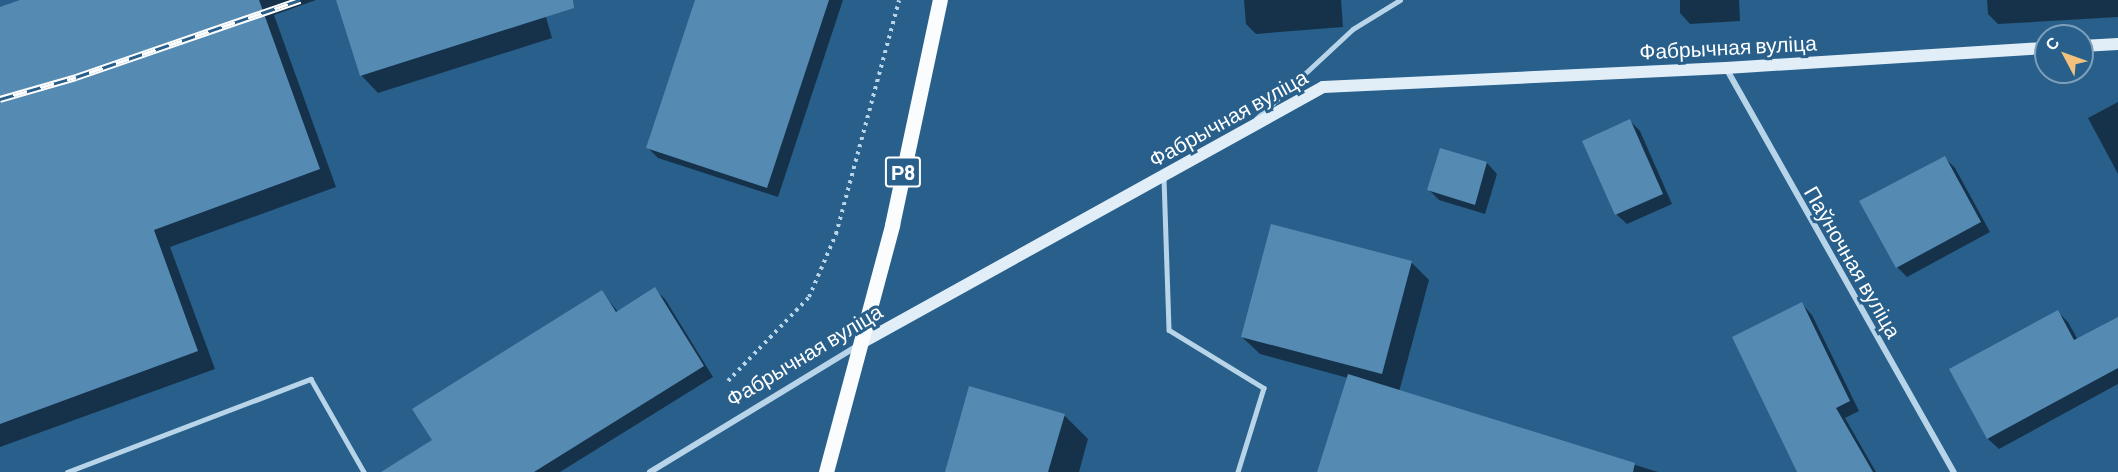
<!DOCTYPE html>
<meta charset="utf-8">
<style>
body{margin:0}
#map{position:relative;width:2118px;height:472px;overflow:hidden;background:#285f8b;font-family:Barlow,sans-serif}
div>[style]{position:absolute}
.shadow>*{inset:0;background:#0007}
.building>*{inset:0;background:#558ab3}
.path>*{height:4px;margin-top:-2px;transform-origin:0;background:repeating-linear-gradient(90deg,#b7d4e9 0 3px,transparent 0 7.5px)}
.lane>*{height:4.5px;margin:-2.25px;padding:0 2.25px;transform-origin:2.25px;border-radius:2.25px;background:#b7d4e9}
.street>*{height:6px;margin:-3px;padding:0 3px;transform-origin:3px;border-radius:3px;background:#b7d4e9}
.secondary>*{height:12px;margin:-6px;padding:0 6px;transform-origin:6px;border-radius:6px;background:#e1eef8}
.primary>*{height:15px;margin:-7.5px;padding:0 7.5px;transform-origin:7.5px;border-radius:7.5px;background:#fafcfe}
.rail>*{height:7px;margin-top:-3.5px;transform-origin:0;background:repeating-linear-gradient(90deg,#285f8b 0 14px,#fff 0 28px);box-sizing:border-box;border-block:2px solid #fff}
span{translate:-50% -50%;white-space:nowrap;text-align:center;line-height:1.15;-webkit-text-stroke:6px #285f8b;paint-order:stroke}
.shield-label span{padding:2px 4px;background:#285f8b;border:2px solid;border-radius:4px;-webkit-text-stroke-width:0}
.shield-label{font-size:20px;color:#fff;font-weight:700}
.street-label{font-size:21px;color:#fff}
.north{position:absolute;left:2034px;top:24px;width:60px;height:60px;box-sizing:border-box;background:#285f8b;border:2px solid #7e9fb9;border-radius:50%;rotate:311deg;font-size:16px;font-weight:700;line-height:24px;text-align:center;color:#fff}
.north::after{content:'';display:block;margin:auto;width:21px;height:27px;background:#f1c17d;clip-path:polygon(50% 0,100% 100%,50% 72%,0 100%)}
</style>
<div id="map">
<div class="shadow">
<i style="clip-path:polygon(24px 0,316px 0,274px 15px,336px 187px,170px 247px,215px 369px,0 447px,0 8px)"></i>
<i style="clip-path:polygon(338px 0,541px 0,552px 38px,378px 93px,361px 75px)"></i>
<i style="clip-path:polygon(697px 0,843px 0,778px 197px,658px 158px,648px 148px)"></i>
<i style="clip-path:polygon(1244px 0,1341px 0,1343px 27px,1256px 34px,1246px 24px)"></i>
<i style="clip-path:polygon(1680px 0,1739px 0,1740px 21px,1690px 24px,1680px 13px)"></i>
<i style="clip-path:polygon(1987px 0,2118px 0,2118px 17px,1998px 24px,1988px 14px)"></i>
<i style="clip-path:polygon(2118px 102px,2118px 174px,2088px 118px)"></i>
<i style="clip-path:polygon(1630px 121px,1640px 131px,1672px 204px,1627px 224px,1616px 214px)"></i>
<i style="clip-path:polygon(1441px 150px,1487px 163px,1497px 174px,1485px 214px,1439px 200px,1429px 190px)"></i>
<i style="clip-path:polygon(1944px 157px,1955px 168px,1990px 232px,1907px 277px,1897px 267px)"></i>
<i style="clip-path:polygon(1411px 262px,1429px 280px,1399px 392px,1658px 472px,1319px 472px,1348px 378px,1260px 354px,1242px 337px)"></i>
<i style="clip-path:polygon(654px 289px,665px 299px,713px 377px,560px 472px,401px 472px,602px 292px,618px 312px)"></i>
<i style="clip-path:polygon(1802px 304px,1812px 315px,1859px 411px,1845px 418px,1876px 472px,1809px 472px)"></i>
<i style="clip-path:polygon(2058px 312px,2068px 322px,2078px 340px,2118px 319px,2118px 384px,1999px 449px,1988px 439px,1951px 370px)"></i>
<i style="clip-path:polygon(1064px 415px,1088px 439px,1079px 472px,946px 472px)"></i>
</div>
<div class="building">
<i style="clip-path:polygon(20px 0,259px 0,320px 169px,154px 230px,198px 351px,0 424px,0 7px)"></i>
<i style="clip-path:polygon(336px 0,573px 0,574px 8px,360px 76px)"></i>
<i style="clip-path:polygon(695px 0,829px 0,767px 188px,646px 148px)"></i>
<i style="clip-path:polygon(1630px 119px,1663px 194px,1615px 215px,1582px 141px)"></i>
<i style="clip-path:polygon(1440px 148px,1487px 162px,1475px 205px,1427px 190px)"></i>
<i style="clip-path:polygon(1945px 156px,1981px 222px,1896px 268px,1859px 201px)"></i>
<i style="clip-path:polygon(1271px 224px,1412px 261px,1382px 374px,1241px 337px)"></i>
<i style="clip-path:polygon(655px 287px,704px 366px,534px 472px,381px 472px,432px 440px,412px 409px,602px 290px,616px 312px)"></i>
<i style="clip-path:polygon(1802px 302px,1850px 401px,1836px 408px,1873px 472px,1797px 472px,1732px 337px)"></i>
<i style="clip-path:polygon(2058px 310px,2074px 340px,2118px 317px,2118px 368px,1987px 439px,1949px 369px)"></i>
<i style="clip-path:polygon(1348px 374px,1635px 463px,1633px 472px,1317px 472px)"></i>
<i style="clip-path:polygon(969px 386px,1065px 414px,1048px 472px,945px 472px)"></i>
</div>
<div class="path">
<i style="left:728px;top:381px;width:117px;rotate:-46deg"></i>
<i style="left:809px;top:297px;width:69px;rotate:-66.8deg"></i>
<i style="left:836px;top:234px;width:242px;rotate:-74.9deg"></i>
</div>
<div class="lane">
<i style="left:1256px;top:119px;width:132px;rotate:-42.9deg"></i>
<i style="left:1353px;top:29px;width:55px;rotate:-31.7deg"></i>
<i style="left:1164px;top:178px;width:152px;rotate:88.1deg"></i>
<i style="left:1169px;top:330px;width:111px;rotate:31.4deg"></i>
<i style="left:1264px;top:388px;width:88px;rotate:107.2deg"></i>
<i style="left:67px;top:472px;width:261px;rotate:-20.9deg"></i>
<i style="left:311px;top:379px;width:107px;rotate:60.3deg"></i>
</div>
<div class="street">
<i style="left:1726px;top:68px;width:464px;rotate:60.6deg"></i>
<i style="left:650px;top:472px;width:242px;rotate:-31.3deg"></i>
</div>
<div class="secondary">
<i style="left:2082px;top:46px;width:36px;rotate:-3deg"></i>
<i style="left:863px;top:342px;width:526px;rotate:-29deg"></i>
<i style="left:1323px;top:87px;width:403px;rotate:-2.7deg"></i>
<i style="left:1726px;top:68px;width:321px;rotate:-3.6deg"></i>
</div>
<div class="primary">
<i style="left:826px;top:472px;width:256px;rotate:-75deg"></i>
<i style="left:892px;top:225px;width:230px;rotate:-78deg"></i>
</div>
<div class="rail">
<i style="left:0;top:99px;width:79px;rotate:-16.1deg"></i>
<i style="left:76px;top:77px;width:237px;rotate:-19deg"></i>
</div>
<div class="shield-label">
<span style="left:903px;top:172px">Р8</span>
</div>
<div class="street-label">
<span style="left:1728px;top:47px;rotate:-3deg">Фабрычная вуліца</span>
<span style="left:1228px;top:118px;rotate:-29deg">Фабрычная вуліца</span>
<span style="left:1853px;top:262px;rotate:60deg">Паўночная вуліца</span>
<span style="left:804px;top:355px;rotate:-31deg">Фабрычная вуліца</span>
</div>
<div class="north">С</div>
</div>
